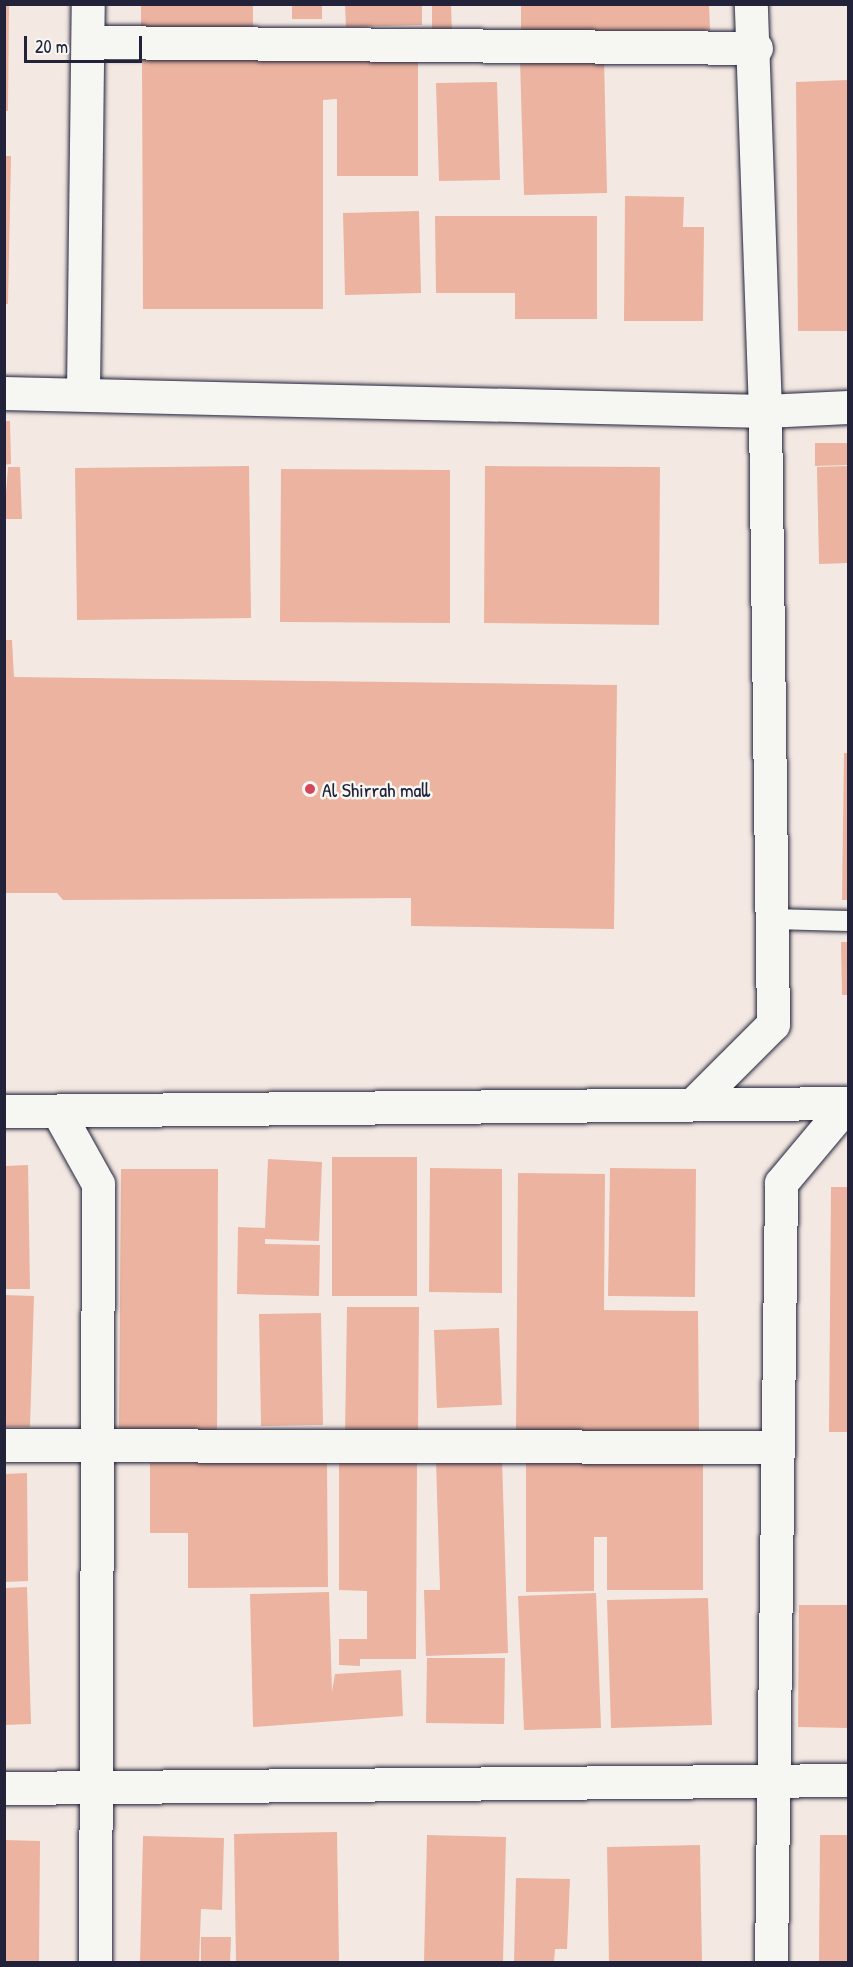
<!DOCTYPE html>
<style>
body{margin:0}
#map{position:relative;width:853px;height:1967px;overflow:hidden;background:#f4e9e2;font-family:"Patrick Hand",sans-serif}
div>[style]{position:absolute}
.building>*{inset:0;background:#ebb3a0}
.roads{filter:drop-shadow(0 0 2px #22223b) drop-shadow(0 0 2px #22223b)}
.service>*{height:20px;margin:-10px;padding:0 10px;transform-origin:10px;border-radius:10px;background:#f6f6f2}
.minor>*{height:33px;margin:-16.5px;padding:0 16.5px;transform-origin:16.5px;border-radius:16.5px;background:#f6f6f2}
.tertiary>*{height:33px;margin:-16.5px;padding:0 16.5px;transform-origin:16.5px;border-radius:16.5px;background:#f6f6f2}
.dots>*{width:16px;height:16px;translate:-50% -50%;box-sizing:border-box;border:3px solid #f6f6f2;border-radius:50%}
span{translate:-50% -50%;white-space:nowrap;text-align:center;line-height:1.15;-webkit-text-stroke:5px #f6f6f2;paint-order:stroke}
.poi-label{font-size:20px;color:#22223b}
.left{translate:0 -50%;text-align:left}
.frame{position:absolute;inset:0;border:6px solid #22223b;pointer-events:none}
.scale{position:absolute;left:24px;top:36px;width:118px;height:27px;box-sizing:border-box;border:3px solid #22223b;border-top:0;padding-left:8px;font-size:18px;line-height:21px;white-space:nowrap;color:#22223b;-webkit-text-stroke:4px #f6f6f2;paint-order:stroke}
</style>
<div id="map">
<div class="building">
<i style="clip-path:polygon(4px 4px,9px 4px,8px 111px,4px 111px)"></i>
<i style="clip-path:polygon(141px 4px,253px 4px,253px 31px,141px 30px)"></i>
<i style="clip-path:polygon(292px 4px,322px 4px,322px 19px,292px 19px)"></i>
<i style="clip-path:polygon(432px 4px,451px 4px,452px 33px,432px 33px)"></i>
<i style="clip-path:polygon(521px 4px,709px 4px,710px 30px,521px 33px)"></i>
<i style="clip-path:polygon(345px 5px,422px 5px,422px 25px,346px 27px)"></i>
<i style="clip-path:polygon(418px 58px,418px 176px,337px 176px,337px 99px,323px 100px,323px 309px,143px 309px,142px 59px)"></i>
<i style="clip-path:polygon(604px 58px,607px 193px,524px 195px,520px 60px)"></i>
<i style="clip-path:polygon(848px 80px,848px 331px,798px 331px,796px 82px)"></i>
<i style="clip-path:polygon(497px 82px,500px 180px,439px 181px,436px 83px)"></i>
<i style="clip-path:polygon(5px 156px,11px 156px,8px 304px,5px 304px)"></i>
<i style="clip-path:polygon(625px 196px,684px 197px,683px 227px,704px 227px,703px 321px,624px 321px)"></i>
<i style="clip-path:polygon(419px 211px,421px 293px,345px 295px,343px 213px)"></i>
<i style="clip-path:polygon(435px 216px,597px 216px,597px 319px,515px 319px,515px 293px,436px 293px)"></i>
<i style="clip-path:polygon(4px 421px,10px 421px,11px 464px,4px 465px)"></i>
<i style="clip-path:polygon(815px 443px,848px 443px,848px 465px,815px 466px)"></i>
<i style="clip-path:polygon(249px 466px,251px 618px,77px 620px,75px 468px)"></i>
<i style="clip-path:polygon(485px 466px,660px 467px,659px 625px,484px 623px)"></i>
<i style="clip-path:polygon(848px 466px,848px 563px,819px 564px,817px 467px)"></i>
<i style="clip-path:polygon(8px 467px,20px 467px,22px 519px,4px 519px)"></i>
<i style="clip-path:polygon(281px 469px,450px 470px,450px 623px,280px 622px)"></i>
<i style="clip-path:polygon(4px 640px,12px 640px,14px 677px,617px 685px,614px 929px,411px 926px,411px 898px,63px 900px,57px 893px,4px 893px)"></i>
<i style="clip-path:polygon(844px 753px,848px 753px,848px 900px,842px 900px)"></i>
<i style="clip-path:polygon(841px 942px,848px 942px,848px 995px,842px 995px)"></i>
<i style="clip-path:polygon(332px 1157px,417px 1157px,417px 1296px,332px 1296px)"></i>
<i style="clip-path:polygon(268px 1159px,322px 1162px,319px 1241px,265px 1239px,265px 1244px,320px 1245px,319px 1296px,237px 1294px,238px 1227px,265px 1228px)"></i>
<i style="clip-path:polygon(28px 1165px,30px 1289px,4px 1289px,4px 1166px)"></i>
<i style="clip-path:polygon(430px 1168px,502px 1169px,502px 1293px,429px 1292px)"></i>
<i style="clip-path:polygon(610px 1168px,696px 1169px,695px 1297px,608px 1296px)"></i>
<i style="clip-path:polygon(121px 1169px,218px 1169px,217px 1430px,119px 1430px)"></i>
<i style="clip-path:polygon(518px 1173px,605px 1174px,604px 1310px,698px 1311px,699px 1432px,516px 1431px)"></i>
<i style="clip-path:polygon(831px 1187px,848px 1187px,848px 1432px,829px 1432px)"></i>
<i style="clip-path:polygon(4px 1295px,34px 1296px,30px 1427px,4px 1427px)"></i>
<i style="clip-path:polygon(347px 1307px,419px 1307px,418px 1436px,345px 1435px)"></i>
<i style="clip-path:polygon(321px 1313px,323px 1425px,261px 1426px,259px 1314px)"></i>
<i style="clip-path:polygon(499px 1328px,502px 1405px,437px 1408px,434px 1330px)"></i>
<i style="clip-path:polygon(502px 1459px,508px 1653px,426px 1656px,424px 1590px,440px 1590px,436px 1461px)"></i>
<i style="clip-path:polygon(526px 1459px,703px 1459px,703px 1590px,607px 1590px,607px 1537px,594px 1537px,594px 1591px,526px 1592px)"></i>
<i style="clip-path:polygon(339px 1461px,417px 1462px,416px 1659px,360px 1659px,360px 1666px,339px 1665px,339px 1639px,367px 1639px,367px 1591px,339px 1590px)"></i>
<i style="clip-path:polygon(327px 1462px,328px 1587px,188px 1588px,188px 1533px,150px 1533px,150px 1463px)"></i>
<i style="clip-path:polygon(27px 1473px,28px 1581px,4px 1582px,4px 1474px)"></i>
<i style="clip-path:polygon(27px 1587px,31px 1724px,4px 1725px,4px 1588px)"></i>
<i style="clip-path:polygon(329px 1592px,332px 1692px,335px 1674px,401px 1670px,403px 1716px,253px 1727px,250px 1594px)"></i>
<i style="clip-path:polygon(596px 1593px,601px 1728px,524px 1730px,518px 1596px)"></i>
<i style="clip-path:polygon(708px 1598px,712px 1725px,611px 1728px,607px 1600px)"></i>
<i style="clip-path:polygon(799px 1605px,848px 1605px,848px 1728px,798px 1727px)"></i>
<i style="clip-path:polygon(427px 1658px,505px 1658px,504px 1724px,426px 1723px)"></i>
<i style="clip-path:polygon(337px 1832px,339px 1962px,236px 1962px,234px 1834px)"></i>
<i style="clip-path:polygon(427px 1835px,506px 1837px,503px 1962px,424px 1962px)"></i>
<i style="clip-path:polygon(820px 1835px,848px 1835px,848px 1962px,819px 1962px)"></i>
<i style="clip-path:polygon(143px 1836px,224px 1838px,222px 1910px,201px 1909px,199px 1962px,140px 1962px)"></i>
<i style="clip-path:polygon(4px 1840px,40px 1841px,39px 1962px,4px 1962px)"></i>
<i style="clip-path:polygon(700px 1845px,702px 1962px,609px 1962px,607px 1847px)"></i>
<i style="clip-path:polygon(516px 1878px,570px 1879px,567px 1949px,555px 1949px,554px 1962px,514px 1962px)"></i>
<i style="clip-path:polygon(201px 1937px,231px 1937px,230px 1962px,201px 1962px)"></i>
</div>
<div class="roads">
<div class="service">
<i style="left:772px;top:919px;width:76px;rotate:1.5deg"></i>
</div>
<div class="minor">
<i style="left:88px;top:42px;width:668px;rotate:0.51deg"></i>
<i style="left:83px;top:391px;width:387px;rotate:-89.3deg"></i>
<i style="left:4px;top:393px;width:761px;rotate:1.35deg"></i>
<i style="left:765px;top:411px;width:83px;rotate:-2.8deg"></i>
<i style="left:695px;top:1102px;width:110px;rotate:-45deg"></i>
<i style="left:773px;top:1024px;width:613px;rotate:-90.75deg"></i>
<i style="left:765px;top:411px;width:407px;rotate:-92deg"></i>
<i style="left:58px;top:1112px;width:82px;rotate:60.9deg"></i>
<i style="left:98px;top:1184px;width:778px;rotate:90.22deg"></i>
<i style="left:4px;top:1445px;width:773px;rotate:0.15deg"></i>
<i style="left:4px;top:1788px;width:844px;rotate:-0.54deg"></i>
<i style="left:771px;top:1962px;width:779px;rotate:-89.26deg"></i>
<i style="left:781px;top:1183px;width:104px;rotate:-50.1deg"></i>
</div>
<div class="tertiary">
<i style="left:4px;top:1111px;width:844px;rotate:-0.54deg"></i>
</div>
</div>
<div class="dots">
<i style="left:310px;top:789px;background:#d1495b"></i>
</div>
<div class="poi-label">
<span class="left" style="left:322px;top:789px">Al Shirrah mall</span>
</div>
<div class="frame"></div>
<div class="scale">20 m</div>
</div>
